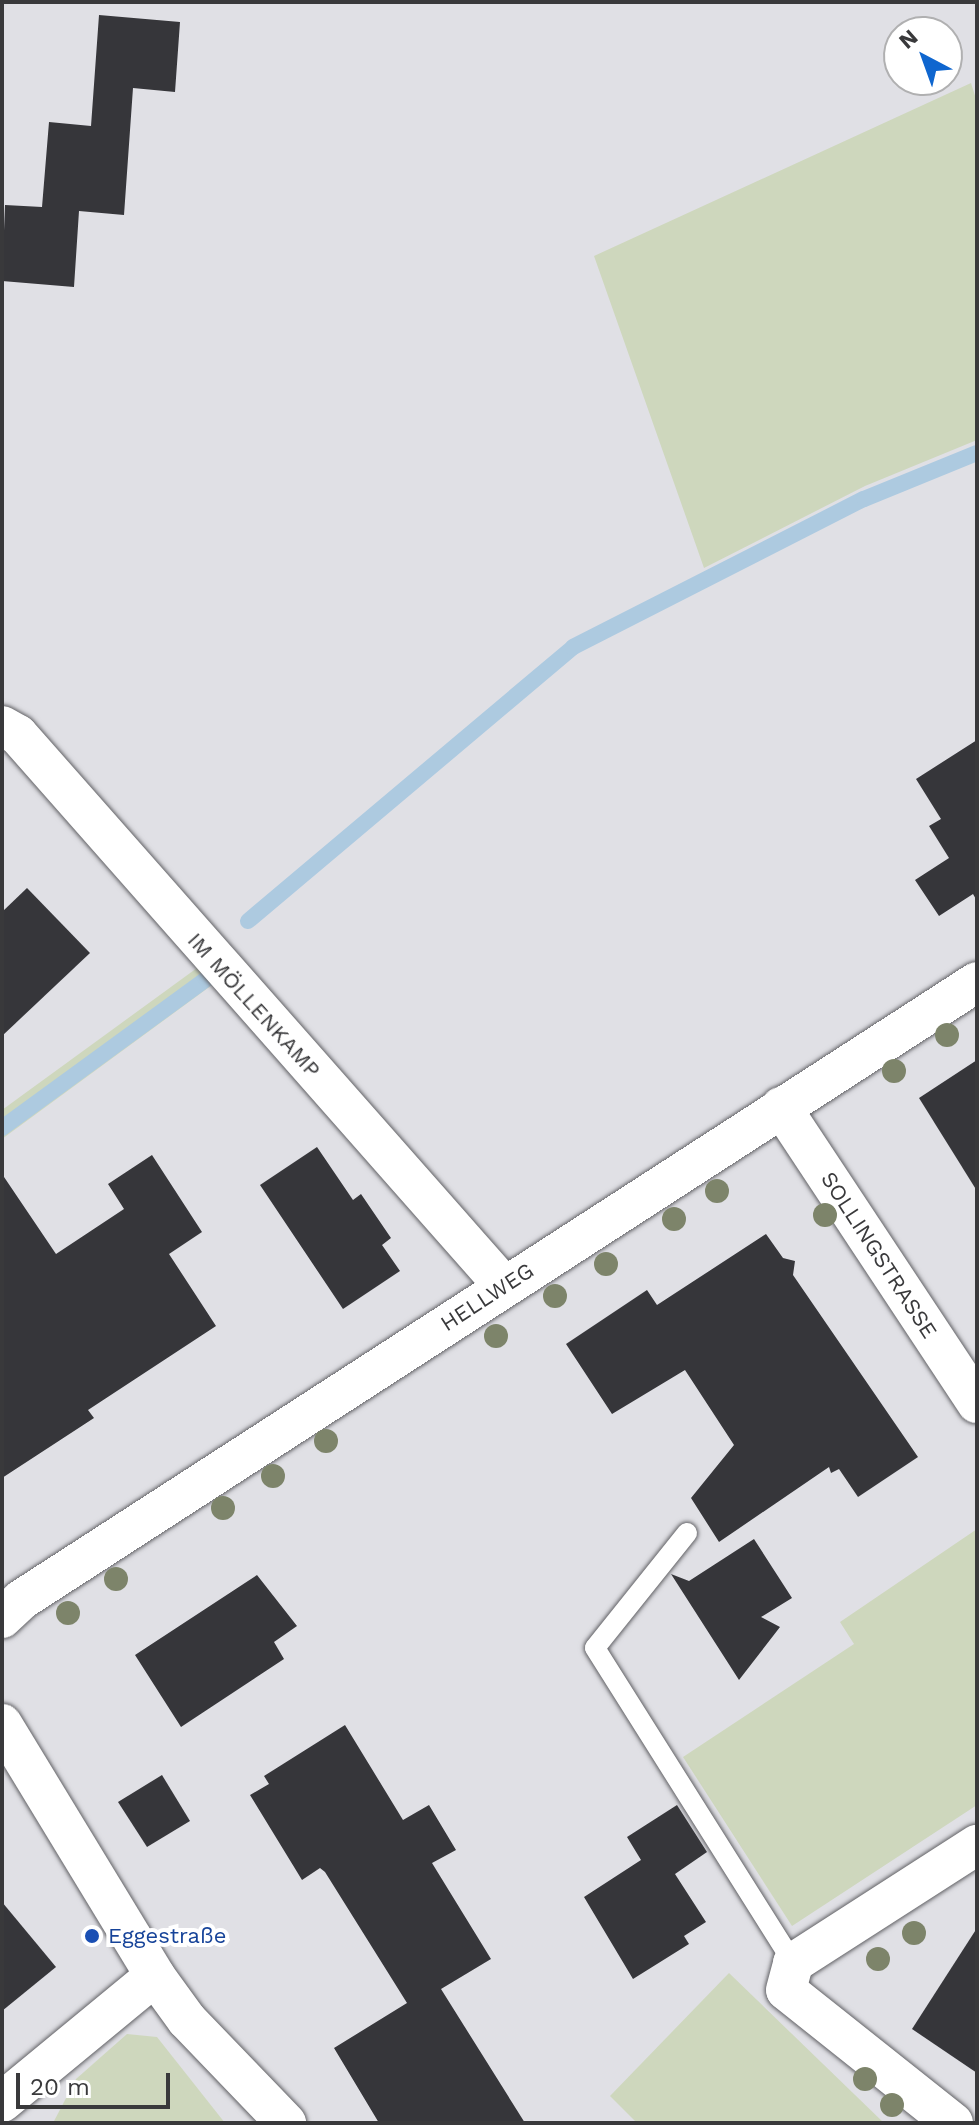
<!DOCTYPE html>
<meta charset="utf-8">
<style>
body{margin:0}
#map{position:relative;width:979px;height:2125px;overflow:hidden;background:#e0e0e5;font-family:"Work Sans",sans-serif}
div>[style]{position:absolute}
.green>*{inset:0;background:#ced7bd}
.stream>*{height:16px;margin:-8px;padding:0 8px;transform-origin:8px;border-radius:8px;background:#adcae0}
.building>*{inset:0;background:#36363a}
.roads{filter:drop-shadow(0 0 2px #616165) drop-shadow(0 0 2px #616165)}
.lane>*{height:20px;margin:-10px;padding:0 10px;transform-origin:10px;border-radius:10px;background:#fff}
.street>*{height:40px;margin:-20px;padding:0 20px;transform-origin:20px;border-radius:20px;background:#fff}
.trees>*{width:24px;height:24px;margin:-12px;border-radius:50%;background:#7d846a}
.dots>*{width:22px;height:22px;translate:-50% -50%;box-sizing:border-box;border:4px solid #fff;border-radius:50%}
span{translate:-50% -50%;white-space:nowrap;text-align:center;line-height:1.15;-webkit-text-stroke:8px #fff;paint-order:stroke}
.street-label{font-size:22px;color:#39393b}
.transit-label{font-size:22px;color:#164399}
.left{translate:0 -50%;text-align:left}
.frame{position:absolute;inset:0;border:4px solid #39393b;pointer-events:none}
.north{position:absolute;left:883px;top:16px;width:80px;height:80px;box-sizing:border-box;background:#fff;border:2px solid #b0b0b1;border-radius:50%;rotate:319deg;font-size:22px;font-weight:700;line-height:32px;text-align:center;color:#39393b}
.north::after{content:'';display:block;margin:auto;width:28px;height:36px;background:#0f66cf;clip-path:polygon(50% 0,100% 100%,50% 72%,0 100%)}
.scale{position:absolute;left:16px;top:2073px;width:154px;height:36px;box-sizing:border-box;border:4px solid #39393b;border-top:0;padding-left:10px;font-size:24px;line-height:28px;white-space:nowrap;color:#39393b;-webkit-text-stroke:6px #fff;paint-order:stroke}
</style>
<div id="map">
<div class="green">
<i style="clip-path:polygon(971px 83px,977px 102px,977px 440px,865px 486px,704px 568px,594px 256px)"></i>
<i style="clip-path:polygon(197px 968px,212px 985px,2px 1139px,2px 1110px)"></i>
<i style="clip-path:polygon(977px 1529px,977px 1805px,792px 1926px,683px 1757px,854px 1644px,840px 1622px)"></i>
<i style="clip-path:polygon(729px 1973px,884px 2123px,637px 2123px,610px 2096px)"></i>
<i style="clip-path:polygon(127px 2034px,157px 2037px,225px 2123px,53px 2123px,76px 2079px)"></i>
</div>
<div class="stream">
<i style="left:248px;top:921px;width:425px;rotate:-40.1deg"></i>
<i style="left:573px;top:647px;width:326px;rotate:-27deg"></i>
<i style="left:864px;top:499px;width:122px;rotate:-22.2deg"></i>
<i style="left:2px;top:1128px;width:255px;rotate:-36.1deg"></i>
</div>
<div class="building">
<i style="clip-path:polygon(99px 15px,180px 22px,175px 92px,133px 88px,124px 215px,79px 211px,74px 287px,2px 281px,5px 205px,42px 207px,49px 122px,91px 126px)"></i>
<i style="clip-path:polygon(977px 740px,977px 901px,973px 894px,939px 916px,915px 880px,949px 858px,929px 826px,941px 819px,916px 779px)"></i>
<i style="clip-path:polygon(27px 888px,90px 953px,2px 1036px,2px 912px)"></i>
<i style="clip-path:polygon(977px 1060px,977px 1191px,919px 1098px)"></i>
<i style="clip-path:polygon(317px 1147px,353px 1200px,361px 1194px,391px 1238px,382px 1245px,400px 1271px,343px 1309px,260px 1185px)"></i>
<i style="clip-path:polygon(152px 1155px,202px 1232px,169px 1254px,216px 1326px,88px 1410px,94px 1418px,2px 1478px,2px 1174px,56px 1254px,124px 1209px,108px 1184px)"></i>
<i style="clip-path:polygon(766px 1234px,783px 1258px,795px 1261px,793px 1275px,918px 1457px,858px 1497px,839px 1469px,831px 1473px,829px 1467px,719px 1542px,691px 1498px,734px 1445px,685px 1370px,612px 1414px,566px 1344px,647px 1290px,657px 1305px)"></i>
<i style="clip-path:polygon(754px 1539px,792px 1598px,761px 1617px,780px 1627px,739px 1680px,671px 1574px,689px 1581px)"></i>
<i style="clip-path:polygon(257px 1575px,297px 1626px,274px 1642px,284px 1659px,181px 1727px,135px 1655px)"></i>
<i style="clip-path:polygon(345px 1725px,403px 1820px,429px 1805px,456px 1850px,432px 1863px,491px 1959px,441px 1989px,525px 2123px,379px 2123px,334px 2048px,407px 2003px,325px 1872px,320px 1868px,302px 1880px,250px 1795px,269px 1784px,264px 1776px)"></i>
<i style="clip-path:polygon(162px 1775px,190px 1821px,147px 1847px,118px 1802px)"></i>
<i style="clip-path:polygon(677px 1805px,707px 1852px,675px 1874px,706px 1922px,684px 1936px,689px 1944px,633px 1979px,584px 1897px,641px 1860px,627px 1837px)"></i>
<i style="clip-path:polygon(2px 1902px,56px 1967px,2px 2011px)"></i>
<i style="clip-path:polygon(977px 1928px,977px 2073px,912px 2029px)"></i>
</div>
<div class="roads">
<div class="lane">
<i style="left:687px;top:1533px;width:147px;rotate:128.7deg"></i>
<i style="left:595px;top:1648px;width:372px;rotate:57.8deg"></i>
</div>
<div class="street">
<i style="left:2px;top:726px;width:18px;rotate:29deg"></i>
<i style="left:18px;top:735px;width:735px;rotate:48.59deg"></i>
<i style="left:781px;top:1107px;width:355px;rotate:56.5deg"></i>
<i style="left:2px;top:1618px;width:26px;rotate:-43deg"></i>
<i style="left:21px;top:1600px;width:1138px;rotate:-32.88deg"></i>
<i style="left:2px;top:1724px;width:295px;rotate:58.7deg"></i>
<i style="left:155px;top:1976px;width:54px;rotate:54deg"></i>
<i style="left:187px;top:2020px;width:143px;rotate:46.1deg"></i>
<i style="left:2px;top:2102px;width:198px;rotate:-39.5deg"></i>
<i style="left:953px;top:2123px;width:213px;rotate:-141.5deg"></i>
<i style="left:786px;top:1990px;width:28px;rotate:-75deg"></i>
<i style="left:793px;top:1963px;width:219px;rotate:-32.7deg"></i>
</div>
</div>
<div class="trees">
<i style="left:947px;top:1035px"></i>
<i style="left:894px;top:1071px"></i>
<i style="left:717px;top:1191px"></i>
<i style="left:825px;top:1215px"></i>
<i style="left:674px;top:1219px"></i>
<i style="left:606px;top:1264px"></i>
<i style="left:555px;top:1296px"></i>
<i style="left:496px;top:1336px"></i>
<i style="left:326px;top:1441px"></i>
<i style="left:273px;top:1476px"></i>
<i style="left:223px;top:1508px"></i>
<i style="left:116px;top:1579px"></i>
<i style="left:68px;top:1613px"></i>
<i style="left:914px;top:1933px"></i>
<i style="left:878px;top:1959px"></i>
<i style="left:865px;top:2079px"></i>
<i style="left:892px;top:2105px"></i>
</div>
<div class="dots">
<i style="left:92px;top:1936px;background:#1a4fb4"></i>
</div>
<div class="street-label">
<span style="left:254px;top:1005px;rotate:48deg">IM MÖLLENKAMP</span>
<span style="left:879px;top:1255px;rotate:57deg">SOLLINGSTRASSE</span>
<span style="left:487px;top:1297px;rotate:-33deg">HELLWEG</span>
</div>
<div class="transit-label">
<span class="left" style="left:108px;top:1936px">Eggestraße</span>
</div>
<div class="frame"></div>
<div class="north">N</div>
<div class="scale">20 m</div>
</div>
